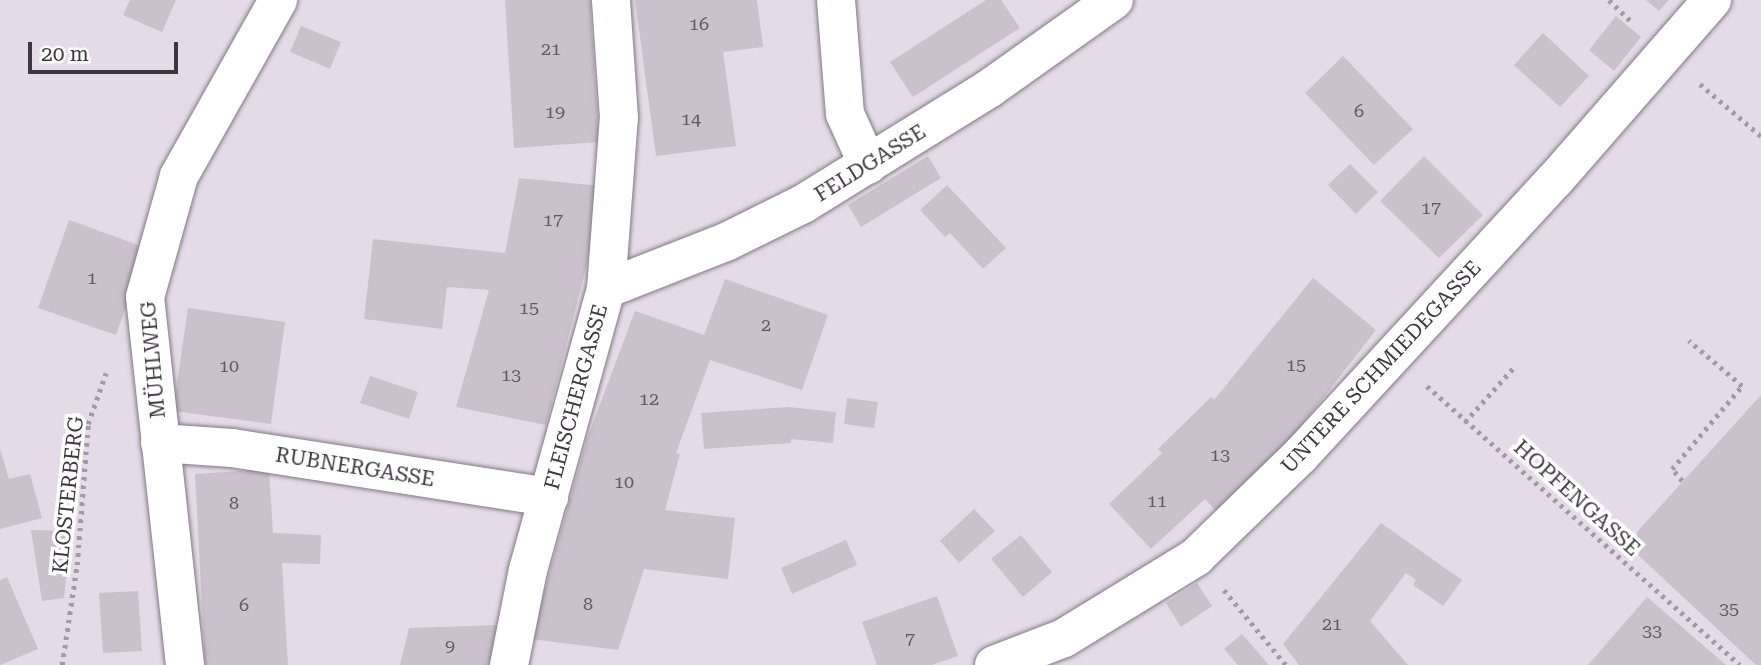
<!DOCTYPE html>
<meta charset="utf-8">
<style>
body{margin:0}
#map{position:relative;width:1761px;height:665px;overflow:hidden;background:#e5dbe8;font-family:"Roboto Serif",serif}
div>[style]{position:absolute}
.building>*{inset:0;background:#cac1cd}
.path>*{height:4.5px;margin-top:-2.25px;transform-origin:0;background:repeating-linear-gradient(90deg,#a29aa4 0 3.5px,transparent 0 8.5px)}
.roads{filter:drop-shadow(0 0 2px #827984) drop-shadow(0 0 2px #827984)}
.minor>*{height:38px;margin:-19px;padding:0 19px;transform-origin:19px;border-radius:19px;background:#fff}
span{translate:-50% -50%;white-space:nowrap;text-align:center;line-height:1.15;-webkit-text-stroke:7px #fff;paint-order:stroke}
.number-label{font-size:18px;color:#605a61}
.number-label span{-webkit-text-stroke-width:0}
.street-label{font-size:21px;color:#3c383d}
.scale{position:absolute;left:28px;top:42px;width:150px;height:32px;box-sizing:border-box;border:4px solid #3c383d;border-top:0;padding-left:9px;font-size:21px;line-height:24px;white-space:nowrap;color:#3c383d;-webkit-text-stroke:5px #fff;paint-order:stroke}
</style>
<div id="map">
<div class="building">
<i style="clip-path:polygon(130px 0,176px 0,162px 32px,123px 15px)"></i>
<i style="clip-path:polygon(505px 0,590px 0,599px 142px,514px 148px)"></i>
<i style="clip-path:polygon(635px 0,757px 0,763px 47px,723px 52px,736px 146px,656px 156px)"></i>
<i style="clip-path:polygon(986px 0,1001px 0,1020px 28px,913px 97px,890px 62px)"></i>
<i style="clip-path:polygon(1646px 0,1669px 0,1659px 11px)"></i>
<i style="clip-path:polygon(1616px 16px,1641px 37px,1614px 71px,1589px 50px)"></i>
<i style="clip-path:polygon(301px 26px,341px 42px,330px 69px,290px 52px)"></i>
<i style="clip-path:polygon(1543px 33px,1589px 76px,1560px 107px,1514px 65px)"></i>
<i style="clip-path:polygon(1343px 56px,1413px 129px,1374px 165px,1305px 93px)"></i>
<i style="clip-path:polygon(928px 156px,941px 178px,861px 227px,848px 205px)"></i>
<i style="clip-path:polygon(1424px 156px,1483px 215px,1439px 258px,1380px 201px)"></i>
<i style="clip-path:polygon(1350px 164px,1378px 192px,1356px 214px,1328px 185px)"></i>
<i style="clip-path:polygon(519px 178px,601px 186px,586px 268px,546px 425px,456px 407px,489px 290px,447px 287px,442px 329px,364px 319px,373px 239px,505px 253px)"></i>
<i style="clip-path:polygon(947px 185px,1006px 248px,983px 269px,950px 233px,945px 237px,920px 210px)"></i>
<i style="clip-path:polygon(69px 220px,147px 248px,116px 335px,38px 308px)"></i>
<i style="clip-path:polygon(1313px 278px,1376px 330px,1278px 456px,1218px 513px,1205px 499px,1151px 549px,1109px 504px,1162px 453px,1158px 449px,1211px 397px,1214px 400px)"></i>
<i style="clip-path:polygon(725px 279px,828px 315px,802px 390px,710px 360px,676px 453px,680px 454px,665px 510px,735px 518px,728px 579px,644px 569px,618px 650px,531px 639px,587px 439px,635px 311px,704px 335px)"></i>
<i style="clip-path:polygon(188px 308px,285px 322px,271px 424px,173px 411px)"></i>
<i style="clip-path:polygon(370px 376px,418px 392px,409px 419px,360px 403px)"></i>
<i style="clip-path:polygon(1761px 395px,1761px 665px,1756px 665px,1637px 554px,1637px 532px)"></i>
<i style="clip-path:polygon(847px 398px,878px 402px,874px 428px,844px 424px)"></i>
<i style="clip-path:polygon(789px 407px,836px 412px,833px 443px,791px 439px,791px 443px,704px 449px,701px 413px)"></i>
<i style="clip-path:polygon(0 449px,9px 479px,30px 474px,42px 518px,0 529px)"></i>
<i style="clip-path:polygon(269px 469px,273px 533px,321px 535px,320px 564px,282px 563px,288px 665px,205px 665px,195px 474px)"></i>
<i style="clip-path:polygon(974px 509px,995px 531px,959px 563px,940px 541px)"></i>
<i style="clip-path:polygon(1381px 523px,1462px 580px,1443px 606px,1413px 585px,1416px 580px,1406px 573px,1370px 621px,1408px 665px,1299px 665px,1283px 644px)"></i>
<i style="clip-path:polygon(31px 530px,71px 531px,64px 598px,42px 601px)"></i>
<i style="clip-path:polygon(1021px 535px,1052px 572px,1023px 597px,991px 559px)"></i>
<i style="clip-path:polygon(846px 540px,857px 565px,792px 594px,781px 568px)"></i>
<i style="clip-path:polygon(7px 577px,38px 649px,0 665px,0 580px)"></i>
<i style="clip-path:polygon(1197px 583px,1212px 606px,1181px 627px,1166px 603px)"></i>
<i style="clip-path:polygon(138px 591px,142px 651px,103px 653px,99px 593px)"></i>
<i style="clip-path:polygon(937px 596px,958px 656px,932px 665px,877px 665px,862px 622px)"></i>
<i style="clip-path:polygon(1647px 597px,1726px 665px,1588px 665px)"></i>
<i style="clip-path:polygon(499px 625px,492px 665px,400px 665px,409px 628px)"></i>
<i style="clip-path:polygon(1242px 634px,1269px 665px,1238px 665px,1224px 649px)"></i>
</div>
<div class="path">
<i style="left:1609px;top:0;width:32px;rotate:44deg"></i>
<i style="left:1700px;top:84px;width:80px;rotate:40.4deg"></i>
<i style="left:1427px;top:386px;width:419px;rotate:41.7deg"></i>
<i style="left:1465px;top:422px;width:75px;rotate:-48.2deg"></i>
<i style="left:1682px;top:481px;width:16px;rotate:-130deg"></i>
<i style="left:1672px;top:469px;width:109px;rotate:-49.9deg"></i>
<i style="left:1742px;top:386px;width:70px;rotate:-139.7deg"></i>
<i style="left:1224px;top:590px;width:97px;rotate:50.4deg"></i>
<i style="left:62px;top:665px;width:101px;rotate:-81.5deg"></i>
<i style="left:77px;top:565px;width:141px;rotate:-85.5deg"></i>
<i style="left:88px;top:424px;width:54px;rotate:-70.6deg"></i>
</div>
<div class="roads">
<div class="minor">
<i style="left:836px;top:0;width:114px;rotate:85.5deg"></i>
<i style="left:845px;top:114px;width:56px;rotate:65.7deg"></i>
<i style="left:606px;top:289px;width:129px;rotate:-21.4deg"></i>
<i style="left:726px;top:242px;width:86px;rotate:-26.3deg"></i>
<i style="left:803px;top:204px;width:220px;rotate:-31.8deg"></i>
<i style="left:990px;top:88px;width:152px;rotate:-35.4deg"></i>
<i style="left:160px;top:443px;width:72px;rotate:4deg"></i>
<i style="left:232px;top:448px;width:321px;rotate:8.8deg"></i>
<i style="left:185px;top:665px;width:370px;rotate:-96.2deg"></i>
<i style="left:145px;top:297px;width:126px;rotate:-74.3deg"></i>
<i style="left:179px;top:176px;width:202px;rotate:-60.6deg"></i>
<i style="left:509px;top:665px;width:97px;rotate:-78.7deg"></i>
<i style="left:528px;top:570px;width:292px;rotate:-74.5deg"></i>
<i style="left:606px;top:289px;width:171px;rotate:-85.7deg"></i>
<i style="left:619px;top:118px;width:118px;rotate:-93.9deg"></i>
<i style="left:994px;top:665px;width:75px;rotate:-21.1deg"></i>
<i style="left:1064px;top:638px;width:155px;rotate:-31.5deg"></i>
<i style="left:1196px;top:557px;width:145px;rotate:-44.2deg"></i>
<i style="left:1300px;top:456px;width:376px;rotate:-47.3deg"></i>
<i style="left:1555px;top:180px;width:239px;rotate:-48.9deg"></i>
</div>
</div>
<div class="number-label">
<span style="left:699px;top:24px">16</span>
<span style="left:551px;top:49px">21</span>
<span style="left:1359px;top:111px">6</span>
<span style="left:555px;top:112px">19</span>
<span style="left:691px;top:119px">14</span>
<span style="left:1431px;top:208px">17</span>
<span style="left:553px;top:220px">17</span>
<span style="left:92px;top:278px">1</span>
<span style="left:529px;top:308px">15</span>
<span style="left:766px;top:325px">2</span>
<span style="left:1296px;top:365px">15</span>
<span style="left:229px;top:366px">10</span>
<span style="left:511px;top:375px">13</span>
<span style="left:649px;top:399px">12</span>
<span style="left:1220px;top:455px">13</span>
<span style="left:624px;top:482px">10</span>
<span style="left:1157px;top:501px">11</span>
<span style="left:234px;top:503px">8</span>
<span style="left:588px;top:604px">8</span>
<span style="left:244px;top:605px">6</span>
<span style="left:1729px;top:609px">35</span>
<span style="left:1332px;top:624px">21</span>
<span style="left:1652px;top:631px">33</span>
<span style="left:910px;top:639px">7</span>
<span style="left:450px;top:646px">9</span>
</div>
<div class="street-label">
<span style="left:870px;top:163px;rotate:-32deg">FELDGASSE</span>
<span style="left:153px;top:360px;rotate:-95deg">MÜHLWEG</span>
<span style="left:1381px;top:367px;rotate:-47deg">UNTERE SCHMIEDEGASSE</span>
<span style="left:576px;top:397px;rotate:-75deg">FLEISCHERGASSE</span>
<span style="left:355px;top:467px;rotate:9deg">RUBNERGASSE</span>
<span style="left:68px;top:495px;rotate:-84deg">KLOSTERBERG</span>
<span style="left:1577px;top:498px;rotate:42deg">HOPFENGASSE</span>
</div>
<div class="scale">20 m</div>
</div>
